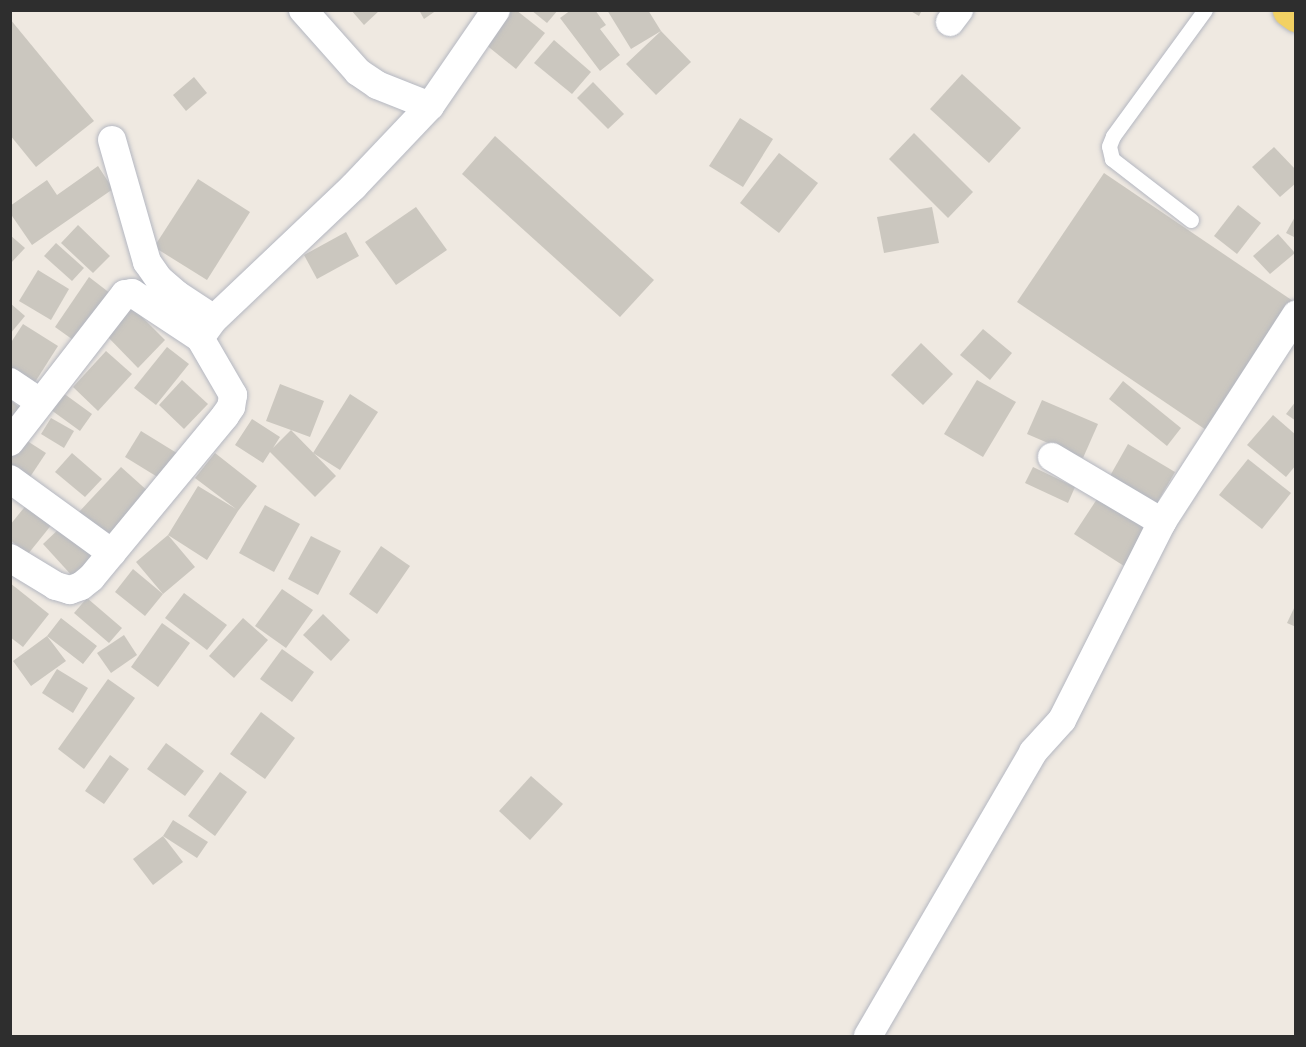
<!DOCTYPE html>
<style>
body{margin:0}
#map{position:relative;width:1306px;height:1047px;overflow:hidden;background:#efe9e1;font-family:"Nunito Sans",sans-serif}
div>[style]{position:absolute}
.building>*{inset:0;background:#cbc7bf}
.roads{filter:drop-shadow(0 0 2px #b4b7c1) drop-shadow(0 0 2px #b4b7c1)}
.service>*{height:15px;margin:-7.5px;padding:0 7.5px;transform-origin:7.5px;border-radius:7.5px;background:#fff}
.minor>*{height:28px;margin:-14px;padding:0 14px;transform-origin:14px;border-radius:14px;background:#fff}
.primary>*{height:33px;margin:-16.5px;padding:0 16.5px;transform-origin:16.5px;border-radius:16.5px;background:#f2d163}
span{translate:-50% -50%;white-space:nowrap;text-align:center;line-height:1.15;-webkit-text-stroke:5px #fff;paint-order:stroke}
.frame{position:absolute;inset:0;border:12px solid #2e2e2e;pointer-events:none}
</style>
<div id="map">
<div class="building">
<i style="clip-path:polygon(351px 10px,380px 10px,364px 25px)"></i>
<i style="clip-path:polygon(419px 10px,437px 10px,424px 19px)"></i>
<i style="clip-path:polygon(511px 10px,516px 10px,545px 33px,516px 69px,485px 44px)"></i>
<i style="clip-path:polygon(531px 10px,558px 10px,547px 23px)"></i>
<i style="clip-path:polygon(571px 10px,595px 10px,606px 25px,600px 29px,620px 55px,600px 71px,560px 18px)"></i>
<i style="clip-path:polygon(607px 10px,648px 10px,661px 31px,691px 62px,656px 95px,626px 64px,661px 31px,631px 49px)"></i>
<i style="clip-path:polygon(909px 10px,922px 10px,919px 16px)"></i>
<i style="clip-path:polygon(10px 19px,94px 121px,36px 167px,10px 135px)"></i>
<i style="clip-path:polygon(554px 40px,591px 72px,572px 94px,534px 63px)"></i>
<i style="clip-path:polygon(962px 74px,1021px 128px,989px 163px,930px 109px)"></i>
<i style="clip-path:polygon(194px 77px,207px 93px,186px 111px,173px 95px)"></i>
<i style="clip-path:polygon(593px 82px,624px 114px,608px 129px,577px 98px)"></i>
<i style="clip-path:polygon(740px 118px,773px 139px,743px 187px,709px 166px)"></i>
<i style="clip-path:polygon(914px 133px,973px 192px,948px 218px,889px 159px)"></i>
<i style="clip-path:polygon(495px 136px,654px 280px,620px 317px,462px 174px)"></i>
<i style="clip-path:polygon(1274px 147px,1296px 170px,1296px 183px,1280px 197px,1252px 167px)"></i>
<i style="clip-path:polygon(779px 153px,818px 183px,779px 233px,740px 203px)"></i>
<i style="clip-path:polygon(98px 166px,113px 189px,32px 245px,10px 213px,10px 206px,47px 180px,57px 195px)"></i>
<i style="clip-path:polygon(1104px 173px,1296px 303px,1212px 434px,1017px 302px)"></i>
<i style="clip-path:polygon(198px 179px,250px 212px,207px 280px,154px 247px)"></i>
<i style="clip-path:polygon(1238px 205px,1261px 223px,1237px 254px,1214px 236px)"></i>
<i style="clip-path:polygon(416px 207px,447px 250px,396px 285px,365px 242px)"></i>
<i style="clip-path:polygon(932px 207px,939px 243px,884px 253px,877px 217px)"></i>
<i style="clip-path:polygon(1296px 215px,1296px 238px,1286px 233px)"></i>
<i style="clip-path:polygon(78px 225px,110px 256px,93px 273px,61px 243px)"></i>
<i style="clip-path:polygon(346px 232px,359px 256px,317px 279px,304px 255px)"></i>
<i style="clip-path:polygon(1278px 234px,1295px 253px,1270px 274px,1253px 256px)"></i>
<i style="clip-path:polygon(10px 235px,25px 248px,10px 264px)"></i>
<i style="clip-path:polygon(56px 243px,84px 268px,72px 281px,44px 256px)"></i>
<i style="clip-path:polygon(38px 270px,69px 289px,51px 320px,19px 301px)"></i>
<i style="clip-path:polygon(89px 277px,115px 297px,76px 342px,55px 327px)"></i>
<i style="clip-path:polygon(10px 303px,25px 316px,10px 334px)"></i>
<i style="clip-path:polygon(131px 306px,165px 340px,138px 368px,104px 333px)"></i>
<i style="clip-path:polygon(23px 324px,58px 346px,30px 390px,10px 377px,10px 344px)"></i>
<i style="clip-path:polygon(983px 329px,1012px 353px,990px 380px,960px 355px)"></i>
<i style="clip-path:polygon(921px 343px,953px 374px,923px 405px,891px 375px)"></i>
<i style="clip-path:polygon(167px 347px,189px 364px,156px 405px,134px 388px)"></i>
<i style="clip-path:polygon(106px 351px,132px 374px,98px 411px,73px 387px)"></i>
<i style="clip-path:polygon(182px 380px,208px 404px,184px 429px,159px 405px)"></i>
<i style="clip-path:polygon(977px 380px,1016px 402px,983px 457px,944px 434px)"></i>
<i style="clip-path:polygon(1123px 381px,1181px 428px,1167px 446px,1109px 399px)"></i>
<i style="clip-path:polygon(280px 384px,324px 401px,310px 437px,291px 430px,336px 476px,315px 497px,270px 452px,263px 463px,235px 445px,252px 419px,280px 437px,273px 448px,291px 430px,266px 421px)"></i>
<i style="clip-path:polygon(59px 390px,92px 414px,80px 431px,47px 407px)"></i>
<i style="clip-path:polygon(350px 394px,378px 412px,340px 470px,313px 453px)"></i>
<i style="clip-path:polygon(10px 399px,26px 414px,10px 430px)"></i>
<i style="clip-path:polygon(1042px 400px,1098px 424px,1083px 458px,1027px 434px)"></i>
<i style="clip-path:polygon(1296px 401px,1296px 421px,1286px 414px)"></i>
<i style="clip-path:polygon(1273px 415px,1296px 435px,1296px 465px,1286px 477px,1247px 445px)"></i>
<i style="clip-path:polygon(51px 418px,74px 431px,64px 448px,41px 434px)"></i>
<i style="clip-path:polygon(141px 431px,180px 455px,164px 481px,125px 457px)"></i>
<i style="clip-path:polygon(21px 437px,46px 453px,30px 477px,10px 464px,10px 453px)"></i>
<i style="clip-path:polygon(1128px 444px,1175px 472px,1153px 510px,1106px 483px)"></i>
<i style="clip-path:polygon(72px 453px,102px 479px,85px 497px,55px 472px)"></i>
<i style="clip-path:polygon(215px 453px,257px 486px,238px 511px,207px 560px,168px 535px,195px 567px,163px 594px,136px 562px,168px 535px,198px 486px,236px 509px,195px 478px)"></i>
<i style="clip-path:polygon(1248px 459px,1291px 493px,1262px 529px,1219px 495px)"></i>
<i style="clip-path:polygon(121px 467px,150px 493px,108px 539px,78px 513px)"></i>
<i style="clip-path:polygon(1033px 467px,1075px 487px,1068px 503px,1025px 483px)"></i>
<i style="clip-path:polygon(1099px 496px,1148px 527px,1124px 566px,1074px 534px)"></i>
<i style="clip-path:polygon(32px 498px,57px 518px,28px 554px,10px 540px,10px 525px)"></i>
<i style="clip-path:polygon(265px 505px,300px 524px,274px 572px,239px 553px)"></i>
<i style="clip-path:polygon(63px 525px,94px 558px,74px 578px,43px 544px)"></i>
<i style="clip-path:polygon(311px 536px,341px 551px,318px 595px,288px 579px)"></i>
<i style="clip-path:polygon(381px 546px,410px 566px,377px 614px,349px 594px)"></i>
<i style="clip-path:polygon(133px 569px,163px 594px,145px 616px,115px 592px)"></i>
<i style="clip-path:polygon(10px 583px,49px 614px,23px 647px,10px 637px)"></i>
<i style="clip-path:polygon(282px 589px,313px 610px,286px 648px,255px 626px)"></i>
<i style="clip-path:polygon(184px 593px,227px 625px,207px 650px,165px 618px)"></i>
<i style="clip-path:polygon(87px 598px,122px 628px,109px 643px,74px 613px)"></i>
<i style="clip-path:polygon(1296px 604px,1296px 627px,1287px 623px)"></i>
<i style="clip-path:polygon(323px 614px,350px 640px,331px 661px,303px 635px)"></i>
<i style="clip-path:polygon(61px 618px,97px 646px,83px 664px,47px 636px,66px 661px,31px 686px,13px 661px,47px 636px)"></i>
<i style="clip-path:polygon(243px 618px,268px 640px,234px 678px,209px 656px)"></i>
<i style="clip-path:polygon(162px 623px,190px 643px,158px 687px,131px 667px)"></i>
<i style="clip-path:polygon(124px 635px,137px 655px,111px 673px,97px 653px)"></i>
<i style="clip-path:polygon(282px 649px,314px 672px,292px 702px,260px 679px)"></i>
<i style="clip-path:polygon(57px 669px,88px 688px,73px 713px,42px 693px)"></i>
<i style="clip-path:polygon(108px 679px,135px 698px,84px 769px,58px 749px)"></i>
<i style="clip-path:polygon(261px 712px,295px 738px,265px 779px,230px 754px)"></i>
<i style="clip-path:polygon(166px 743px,204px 771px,185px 796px,147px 769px)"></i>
<i style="clip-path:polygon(110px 755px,129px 769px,104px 804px,85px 791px)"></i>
<i style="clip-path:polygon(220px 772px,247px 792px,215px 836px,188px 816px)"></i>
<i style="clip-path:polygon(531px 776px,563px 804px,530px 840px,499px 811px)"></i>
<i style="clip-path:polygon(173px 820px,208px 842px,197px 858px,163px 836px)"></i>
<i style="clip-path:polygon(163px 836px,183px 862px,153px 885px,133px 859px)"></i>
</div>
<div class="roads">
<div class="service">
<i style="left:1191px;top:220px;width:100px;rotate:-142.3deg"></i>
<i style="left:1112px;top:159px;width:13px;rotate:-103deg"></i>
<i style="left:1109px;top:146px;width:11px;rotate:-68deg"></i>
<i style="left:1113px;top:136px;width:156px;rotate:-53.9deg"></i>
</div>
<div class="minor">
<i style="left:303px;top:10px;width:83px;rotate:48.4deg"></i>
<i style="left:358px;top:72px;width:23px;rotate:34deg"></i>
<i style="left:377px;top:85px;width:57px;rotate:21.6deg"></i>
<i style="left:950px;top:22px;width:15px;rotate:-53deg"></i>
<i style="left:112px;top:140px;width:127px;rotate:74deg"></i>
<i style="left:147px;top:262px;width:21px;rotate:55deg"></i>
<i style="left:159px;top:279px;width:23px;rotate:41deg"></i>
<i style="left:176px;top:294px;width:45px;rotate:33.3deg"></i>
<i style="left:200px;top:338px;width:24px;rotate:-54deg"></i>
<i style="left:214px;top:319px;width:193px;rotate:-43.5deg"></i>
<i style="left:354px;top:186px;width:110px;rotate:-46.5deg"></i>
<i style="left:430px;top:106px;width:116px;rotate:-55.5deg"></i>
<i style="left:10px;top:382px;width:36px;rotate:34deg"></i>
<i style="left:10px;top:442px;width:187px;rotate:-52.2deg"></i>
<i style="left:125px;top:294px;width:7px;rotate:-8deg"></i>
<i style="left:132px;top:293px;width:82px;rotate:33.5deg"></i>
<i style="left:200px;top:338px;width:66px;rotate:59.9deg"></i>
<i style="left:233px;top:395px;width:12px;rotate:99deg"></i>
<i style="left:231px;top:407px;width:11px;rotate:124deg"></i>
<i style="left:225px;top:416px;width:210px;rotate:129.6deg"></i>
<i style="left:91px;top:578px;width:13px;rotate:141deg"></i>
<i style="left:81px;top:586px;width:12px;rotate:160deg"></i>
<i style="left:70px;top:590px;width:15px;rotate:-164deg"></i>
<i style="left:56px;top:586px;width:54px;rotate:-148.7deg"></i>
<i style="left:1052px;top:457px;width:128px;rotate:30.6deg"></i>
<i style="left:10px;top:479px;width:126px;rotate:36deg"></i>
<i style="left:868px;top:1036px;width:328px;rotate:-59.8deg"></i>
<i style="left:1033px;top:752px;width:43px;rotate:-47.8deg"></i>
<i style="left:1062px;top:720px;width:222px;rotate:-63.2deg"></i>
<i style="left:1162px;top:522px;width:247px;rotate:-57.1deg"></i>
</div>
<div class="primary">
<i style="left:1289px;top:10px;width:9px;rotate:36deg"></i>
</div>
</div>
<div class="frame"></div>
</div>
